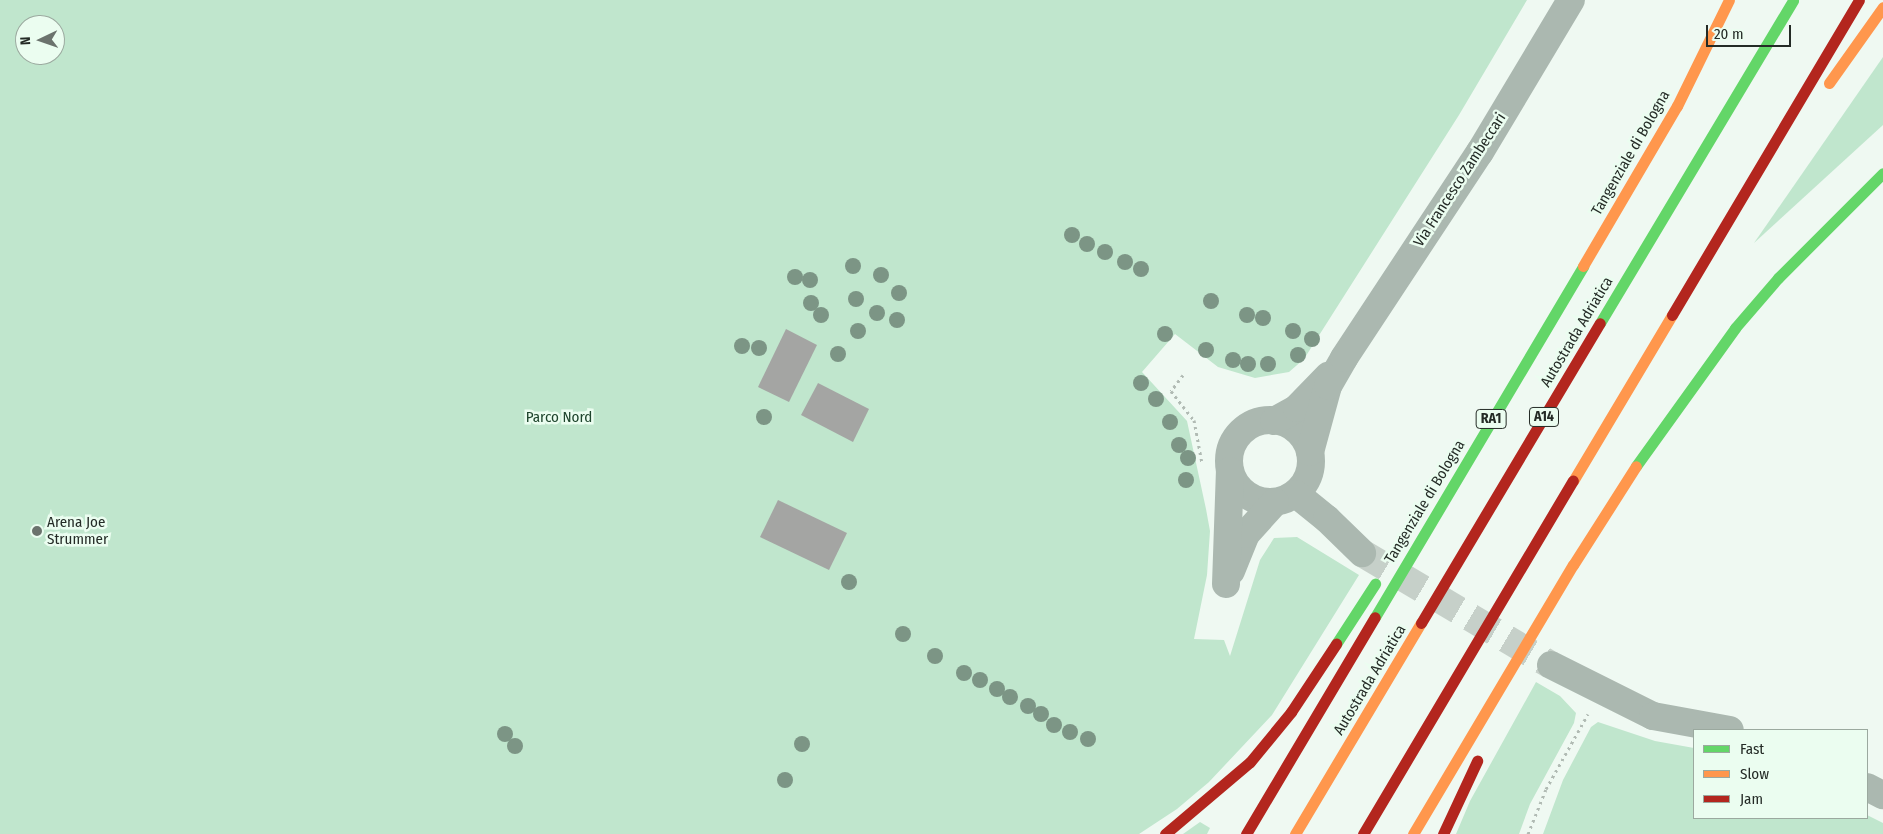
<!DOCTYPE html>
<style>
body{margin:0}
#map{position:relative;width:1883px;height:834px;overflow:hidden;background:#eff9f2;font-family:"Fira Sans Condensed",sans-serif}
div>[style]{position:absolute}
.green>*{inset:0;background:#c0e6cd}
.building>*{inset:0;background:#a4a5a3}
.street-tunnel>*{height:28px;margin-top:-14px;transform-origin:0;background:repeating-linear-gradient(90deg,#c6d0c9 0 28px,transparent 0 42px)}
.path>*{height:3px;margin-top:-1.5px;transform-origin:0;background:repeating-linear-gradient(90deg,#b1bbb4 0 2.5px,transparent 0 6.5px)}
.street>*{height:28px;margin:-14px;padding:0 14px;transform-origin:14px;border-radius:14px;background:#abb8b0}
.street>.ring{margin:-14px;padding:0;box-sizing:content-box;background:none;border:28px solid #abb8b0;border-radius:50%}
.fast>*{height:11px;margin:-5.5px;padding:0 5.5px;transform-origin:5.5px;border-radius:5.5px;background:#63d668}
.slow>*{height:11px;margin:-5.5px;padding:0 5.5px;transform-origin:5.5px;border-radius:5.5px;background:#ff974d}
.jam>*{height:11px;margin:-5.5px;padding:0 5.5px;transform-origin:5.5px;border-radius:5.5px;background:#b3261e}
.trees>*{width:16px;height:16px;margin:-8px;border-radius:50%;background:#7c9585}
.dots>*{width:14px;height:14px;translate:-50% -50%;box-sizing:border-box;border:2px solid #ebfdf0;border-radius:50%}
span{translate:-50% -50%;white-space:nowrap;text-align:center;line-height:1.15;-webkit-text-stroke:5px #ebfdf0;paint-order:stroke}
.shield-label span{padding:1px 4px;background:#ebfdf0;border:1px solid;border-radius:4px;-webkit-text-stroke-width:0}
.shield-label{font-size:14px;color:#242b26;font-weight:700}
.street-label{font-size:15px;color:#242b26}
.park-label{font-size:15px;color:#1e442c}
.poi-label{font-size:15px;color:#242b26}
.left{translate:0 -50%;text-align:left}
.legend{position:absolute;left:1693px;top:729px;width:175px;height:90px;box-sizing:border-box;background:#ebfdf0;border:1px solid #9ba99f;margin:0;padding:6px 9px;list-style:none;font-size:15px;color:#242b26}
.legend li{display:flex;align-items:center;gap:10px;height:25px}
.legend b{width:25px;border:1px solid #9ba99f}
.north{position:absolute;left:15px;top:15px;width:50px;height:50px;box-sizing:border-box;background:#ebfdf0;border:1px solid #9ba99f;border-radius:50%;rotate:267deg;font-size:14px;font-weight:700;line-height:20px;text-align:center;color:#242b26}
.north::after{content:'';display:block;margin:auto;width:18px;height:22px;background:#6b736d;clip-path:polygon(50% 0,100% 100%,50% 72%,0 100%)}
.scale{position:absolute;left:1706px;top:25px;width:85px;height:22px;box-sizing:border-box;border:2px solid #242b26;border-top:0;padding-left:6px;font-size:15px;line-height:18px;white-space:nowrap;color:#242b26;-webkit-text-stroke:4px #ebfdf0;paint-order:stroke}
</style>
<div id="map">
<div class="green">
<i style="clip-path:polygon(evenodd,0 0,1527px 0,1459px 115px,1304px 359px,1289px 372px,1255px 378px,1218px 367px,1175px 334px,1142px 372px,1187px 421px,1206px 509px,1210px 531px,1207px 575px,1194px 639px,1224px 640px,1230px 656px,1260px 560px,1274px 538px,1297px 537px,1359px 575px,1272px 715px,1209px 782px,1177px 809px,1139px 834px,0 834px,0 0,25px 25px,55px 25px,55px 55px,25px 55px,25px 25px)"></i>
<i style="clip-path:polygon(1883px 57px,1883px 125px,1754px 243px)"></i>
<i style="clip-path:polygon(1536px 682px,1560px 696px,1576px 713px,1574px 723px,1530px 804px,1519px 834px,1456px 834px,1470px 801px)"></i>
<i style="clip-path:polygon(1598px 722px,1655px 741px,1694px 748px,1694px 818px,1867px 818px,1867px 815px,1883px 823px,1883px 834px,1543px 834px,1563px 780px,1591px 727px)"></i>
<i style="clip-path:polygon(1200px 822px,1210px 828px,1207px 834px,1183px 834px)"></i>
</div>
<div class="building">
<i style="clip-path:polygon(786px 329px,817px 345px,789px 402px,758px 387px)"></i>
<i style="clip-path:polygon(818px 383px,869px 409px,853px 442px,801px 415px)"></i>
<i style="clip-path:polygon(778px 500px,847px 533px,829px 570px,760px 537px)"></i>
</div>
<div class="street-tunnel">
<i style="left:1362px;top:553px;width:220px;rotate:30.7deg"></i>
</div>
<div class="path">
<i style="left:1183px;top:375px;width:20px;rotate:127deg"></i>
<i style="left:1171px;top:391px;width:37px;rotate:52deg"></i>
<i style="left:1194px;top:420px;width:44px;rotate:79.5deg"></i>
<i style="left:1528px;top:834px;width:48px;rotate:-68.2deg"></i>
<i style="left:1546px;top:789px;width:86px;rotate:-60.8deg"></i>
</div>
<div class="street">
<i class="ring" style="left:1229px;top:420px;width:54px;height:54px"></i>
<i style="left:1274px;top:421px;width:26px;rotate:-29deg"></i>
<i style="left:1297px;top:408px;width:45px;rotate:-45.9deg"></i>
<i style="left:1310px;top:452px;width:68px;rotate:-74.7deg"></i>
<i style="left:1328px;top:386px;width:32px;rotate:-60deg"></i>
<i style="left:1344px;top:358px;width:247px;rotate:-56.6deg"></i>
<i style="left:1480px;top:152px;width:177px;rotate:-59.1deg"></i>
<i style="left:1296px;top:494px;width:40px;rotate:39deg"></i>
<i style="left:1327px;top:519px;width:49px;rotate:44.2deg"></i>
<i style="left:1231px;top:571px;width:40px;rotate:-68deg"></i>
<i style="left:1246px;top:534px;width:43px;rotate:-47.8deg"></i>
<i style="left:1226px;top:584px;width:113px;rotate:-88deg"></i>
<i style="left:1551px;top:665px;width:114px;rotate:26.6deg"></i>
<i style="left:1653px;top:716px;width:78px;rotate:10.3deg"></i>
<i style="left:1867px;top:787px;width:18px;rotate:27deg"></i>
</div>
<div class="fast">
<i style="left:1600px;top:323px;width:376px;rotate:-59.1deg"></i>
<i style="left:1636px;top:466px;width:170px;rotate:-54.3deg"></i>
<i style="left:1735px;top:328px;width:66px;rotate:-49.3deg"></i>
<i style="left:1778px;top:278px;width:148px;rotate:-45deg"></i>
<i style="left:1375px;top:617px;width:408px;rotate:-59.3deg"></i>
<i style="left:1336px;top:644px;width:72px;rotate:-57deg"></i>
</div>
<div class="slow">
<i style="left:1829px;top:83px;width:93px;rotate:-54.6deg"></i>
<i style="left:1583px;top:266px;width:186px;rotate:-59.6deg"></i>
<i style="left:1677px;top:106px;width:118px;rotate:-63.9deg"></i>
<i style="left:1573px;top:481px;width:193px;rotate:-59.2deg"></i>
<i style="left:1295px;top:834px;width:246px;rotate:-59.2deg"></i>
<i style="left:1413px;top:834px;width:313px;rotate:-59.3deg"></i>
<i style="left:1573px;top:565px;width:117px;rotate:-57.5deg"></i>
</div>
<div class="jam">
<i style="left:1672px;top:315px;width:366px;rotate:-59.3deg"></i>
<i style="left:1421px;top:623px;width:349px;rotate:-59.2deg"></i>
<i style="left:1165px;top:834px;width:111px;rotate:-40.3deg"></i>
<i style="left:1250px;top:762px;width:65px;rotate:-50.6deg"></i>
<i style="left:1291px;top:712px;width:82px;rotate:-56.5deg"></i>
<i style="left:1246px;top:834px;width:252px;rotate:-59.3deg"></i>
<i style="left:1363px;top:834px;width:411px;rotate:-59.3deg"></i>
<i style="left:1443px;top:834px;width:81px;rotate:-65deg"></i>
</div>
<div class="trees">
<i style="left:1072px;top:235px"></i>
<i style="left:1087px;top:244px"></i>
<i style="left:1105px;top:252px"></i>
<i style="left:1125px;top:262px"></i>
<i style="left:853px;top:266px"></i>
<i style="left:1141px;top:269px"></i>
<i style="left:881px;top:275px"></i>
<i style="left:795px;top:277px"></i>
<i style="left:810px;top:280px"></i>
<i style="left:899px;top:293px"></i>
<i style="left:856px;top:299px"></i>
<i style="left:1211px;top:301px"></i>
<i style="left:811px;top:303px"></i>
<i style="left:877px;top:313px"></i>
<i style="left:821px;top:315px"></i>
<i style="left:1247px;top:315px"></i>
<i style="left:1263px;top:318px"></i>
<i style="left:897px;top:320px"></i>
<i style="left:858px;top:331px"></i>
<i style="left:1293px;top:331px"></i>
<i style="left:1165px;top:334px"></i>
<i style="left:1312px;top:339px"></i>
<i style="left:742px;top:346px"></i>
<i style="left:759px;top:348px"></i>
<i style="left:1206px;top:350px"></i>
<i style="left:838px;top:354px"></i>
<i style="left:1298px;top:355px"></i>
<i style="left:1233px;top:360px"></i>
<i style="left:1248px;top:364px"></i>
<i style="left:1268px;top:364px"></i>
<i style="left:1141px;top:383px"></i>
<i style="left:1156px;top:399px"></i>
<i style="left:764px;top:417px"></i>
<i style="left:1170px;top:422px"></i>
<i style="left:1179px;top:445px"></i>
<i style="left:1188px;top:458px"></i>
<i style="left:1186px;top:480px"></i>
<i style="left:849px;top:582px"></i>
<i style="left:903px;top:634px"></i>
<i style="left:935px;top:656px"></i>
<i style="left:964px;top:673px"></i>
<i style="left:980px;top:680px"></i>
<i style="left:997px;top:689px"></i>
<i style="left:1010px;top:697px"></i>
<i style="left:1028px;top:706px"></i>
<i style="left:1041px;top:714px"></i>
<i style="left:1054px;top:725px"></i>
<i style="left:1070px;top:732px"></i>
<i style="left:505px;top:734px"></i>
<i style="left:1088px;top:739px"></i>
<i style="left:802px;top:744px"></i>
<i style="left:515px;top:746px"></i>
<i style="left:785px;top:780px"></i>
</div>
<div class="dots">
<i style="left:37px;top:531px;background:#6b736d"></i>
</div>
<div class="shield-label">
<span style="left:1544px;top:417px">A14</span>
<span style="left:1491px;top:419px">RA1</span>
</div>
<div class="street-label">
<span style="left:1631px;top:153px;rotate:-60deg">Tangenziale di Bologna</span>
<span style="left:1460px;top:180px;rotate:-57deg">Via Francesco Zambeccari</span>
<span style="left:1577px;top:332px;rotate:-59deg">Autostrada Adriatica</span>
<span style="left:1425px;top:502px;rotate:-59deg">Tangenziale di Bologna</span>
<span style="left:1370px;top:680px;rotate:-59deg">Autostrada Adriatica</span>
</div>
<div class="park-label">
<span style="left:559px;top:418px">Parco Nord</span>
</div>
<div class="poi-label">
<span class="left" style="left:47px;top:531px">Arena Joe<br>Strummer</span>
</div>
<ul class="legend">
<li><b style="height:6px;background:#63d668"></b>Fast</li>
<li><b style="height:6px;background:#ff974d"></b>Slow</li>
<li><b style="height:6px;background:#b3261e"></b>Jam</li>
</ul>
<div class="north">N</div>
<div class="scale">20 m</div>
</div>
